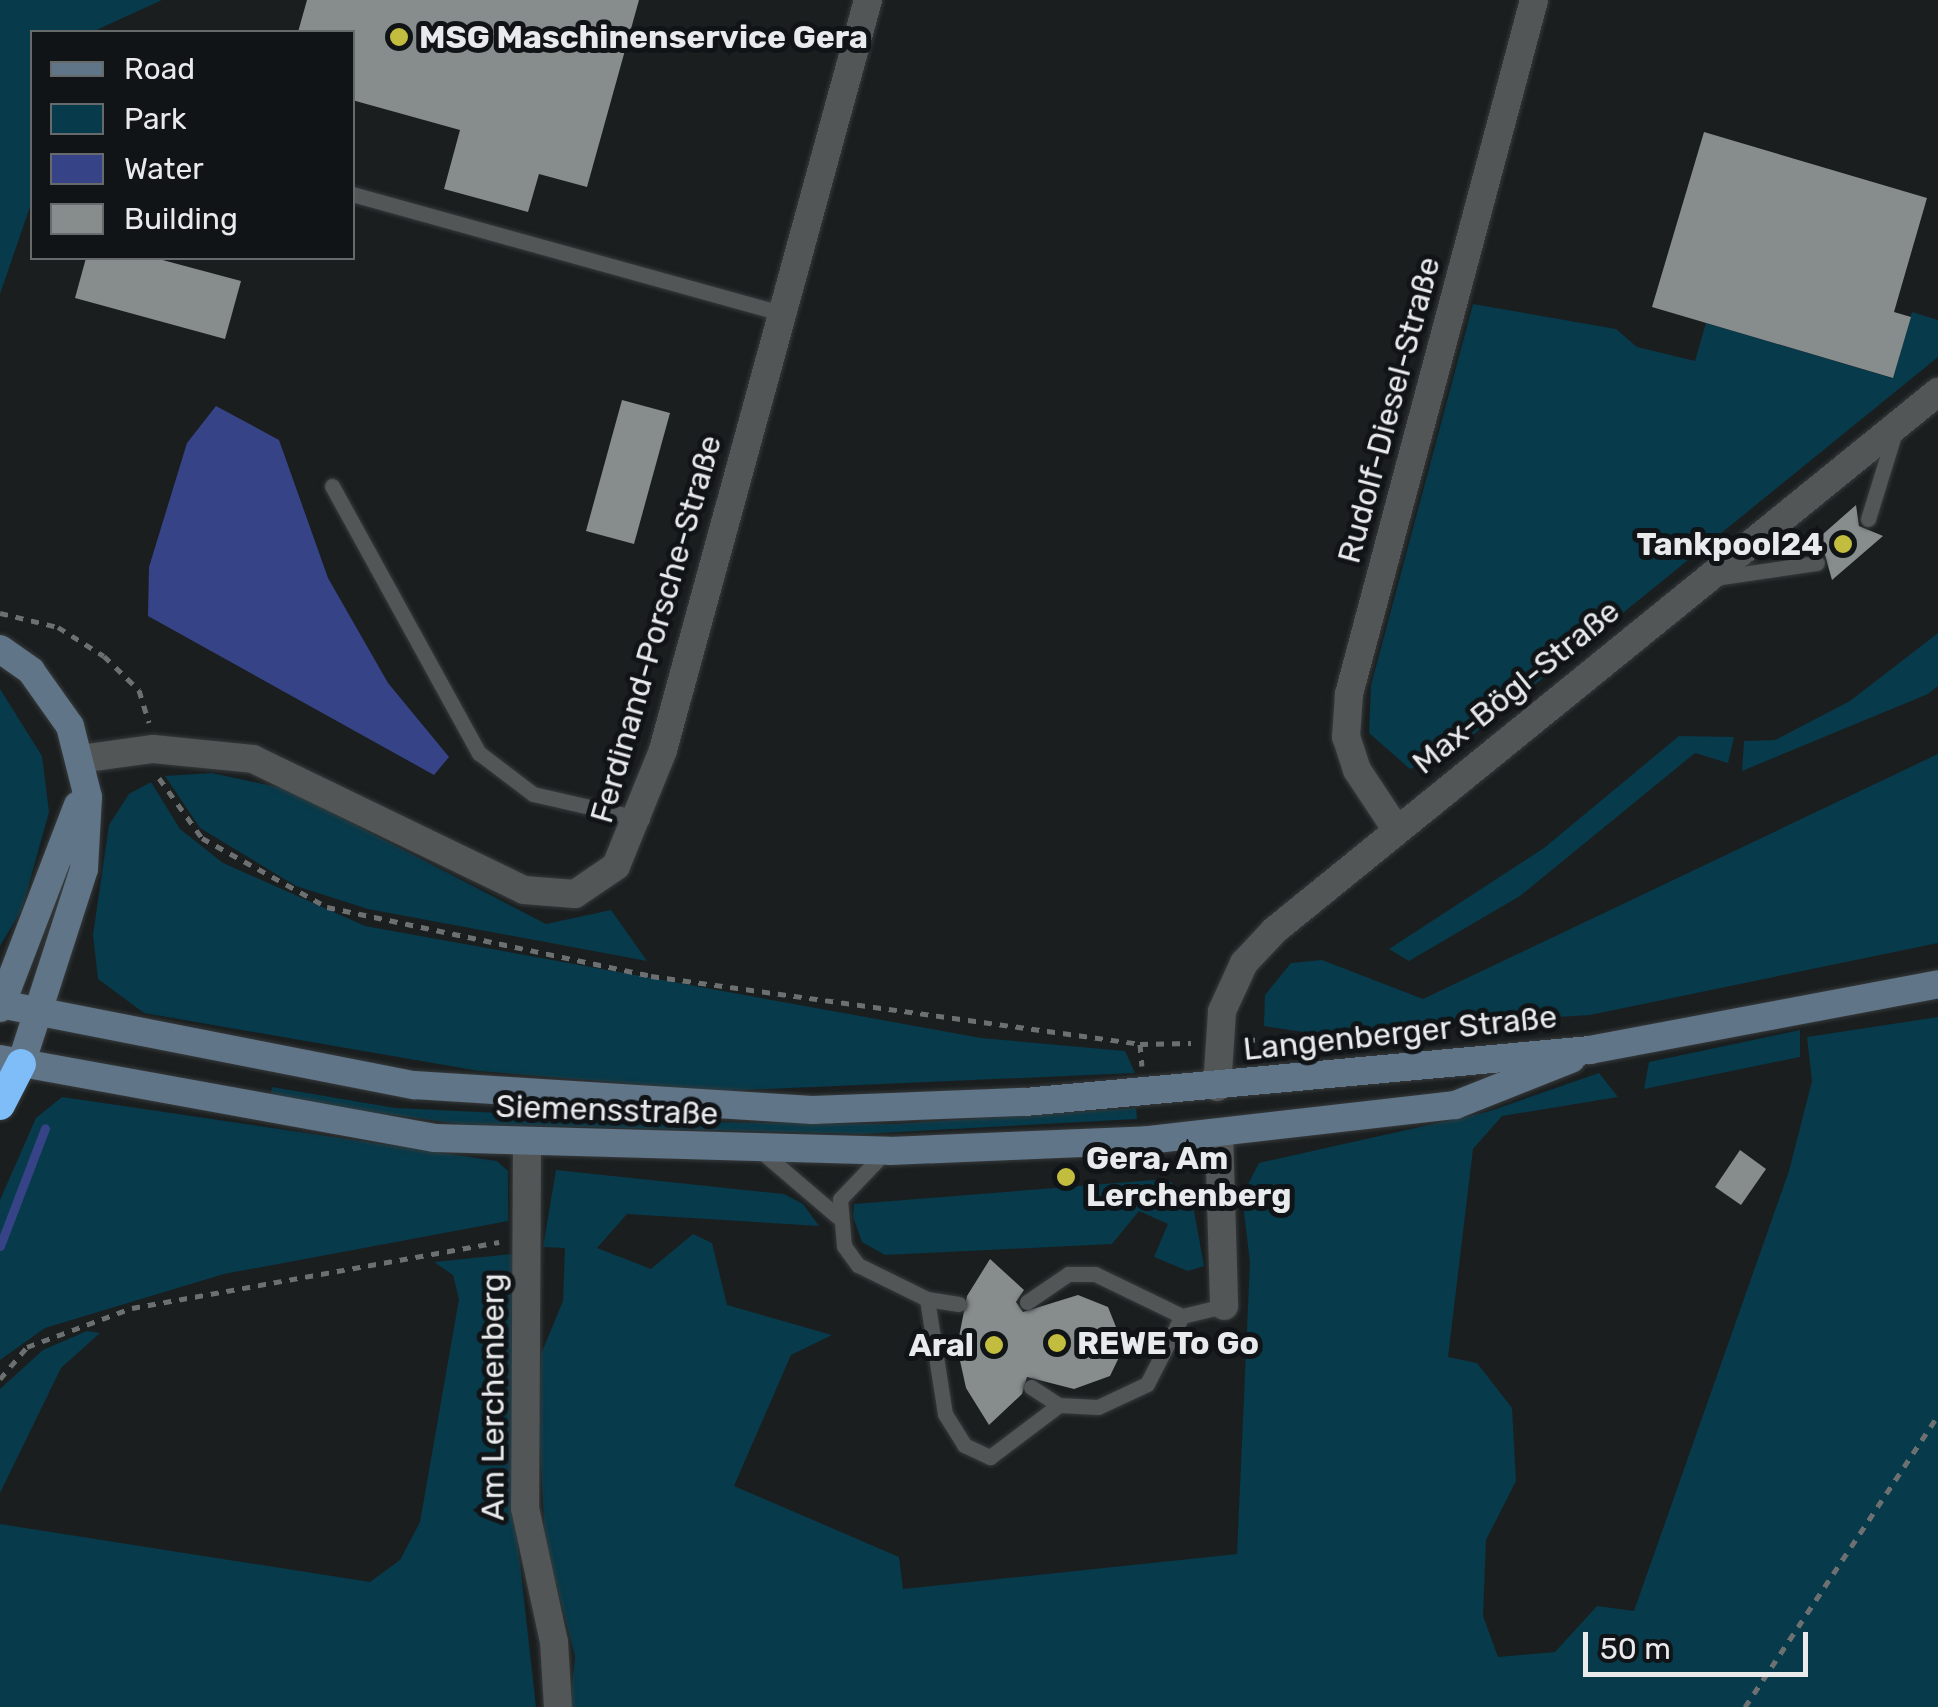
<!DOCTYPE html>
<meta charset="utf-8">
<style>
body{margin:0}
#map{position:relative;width:1938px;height:1707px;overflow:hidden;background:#1a1e1f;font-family:Rubik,sans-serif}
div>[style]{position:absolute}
.green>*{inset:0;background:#073a4a}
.water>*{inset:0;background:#364487}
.stream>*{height:9px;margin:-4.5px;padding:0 4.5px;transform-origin:4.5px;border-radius:4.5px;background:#364487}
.building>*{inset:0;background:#878c8d}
.path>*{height:5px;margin-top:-2.5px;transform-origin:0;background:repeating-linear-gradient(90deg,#6d7071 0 8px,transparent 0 16px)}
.roads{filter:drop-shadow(0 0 2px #373a3b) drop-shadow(0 0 2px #373a3b)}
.service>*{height:15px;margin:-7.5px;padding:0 7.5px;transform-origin:7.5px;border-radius:7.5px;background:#525657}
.minor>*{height:28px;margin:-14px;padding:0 14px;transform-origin:14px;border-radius:14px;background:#525657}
.secondary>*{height:28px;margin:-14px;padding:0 14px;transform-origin:14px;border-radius:14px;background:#607588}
.motorway>*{height:30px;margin:-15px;padding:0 15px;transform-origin:15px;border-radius:15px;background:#7fbdf9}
.dots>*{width:28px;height:28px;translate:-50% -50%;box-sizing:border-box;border:5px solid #111416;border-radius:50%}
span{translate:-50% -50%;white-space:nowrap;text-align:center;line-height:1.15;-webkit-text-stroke:10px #111416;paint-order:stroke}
.poi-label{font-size:32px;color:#e8eaeb;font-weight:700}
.left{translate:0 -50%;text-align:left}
.right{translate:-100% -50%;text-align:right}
.street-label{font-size:32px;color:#e8eaeb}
.legend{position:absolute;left:30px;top:30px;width:325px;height:230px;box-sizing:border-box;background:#111416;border:2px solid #676a6b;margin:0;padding:12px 18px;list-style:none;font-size:30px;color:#e8eaeb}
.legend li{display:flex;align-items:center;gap:20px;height:50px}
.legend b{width:50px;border:2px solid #676a6b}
.scale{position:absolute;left:1583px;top:1632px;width:225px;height:45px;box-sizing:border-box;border:5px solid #e8eaeb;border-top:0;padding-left:12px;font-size:30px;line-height:35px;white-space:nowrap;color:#e8eaeb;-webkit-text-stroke:8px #111416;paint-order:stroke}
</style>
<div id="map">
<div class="green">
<i style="clip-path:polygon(0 0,162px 0,92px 32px,32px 32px,32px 201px,0 294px)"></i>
<i style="clip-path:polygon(1473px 304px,1616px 329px,1637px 347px,1695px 361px,1706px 323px,1892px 378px,1912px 312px,1938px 320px,1938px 357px,1453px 751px,1410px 769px,1369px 733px,1371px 685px)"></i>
<i style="clip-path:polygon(1938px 633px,1938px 686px,1928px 694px,1742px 771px,1744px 741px,1775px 740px,1850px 701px)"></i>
<i style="clip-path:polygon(0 689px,42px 756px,49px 812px,22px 909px,0 946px)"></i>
<i style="clip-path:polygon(1679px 736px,1734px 737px,1728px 763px,1695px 753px,1520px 896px,1409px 961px,1389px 949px,1544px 848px)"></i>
<i style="clip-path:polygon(1938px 754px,1938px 943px,1590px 1015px,1310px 1033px,1264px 1026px,1265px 995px,1291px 963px,1322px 960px,1423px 999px)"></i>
<i style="clip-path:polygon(212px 773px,286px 789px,546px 924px,611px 910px,647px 961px,368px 909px,296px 886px,200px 828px,165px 776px)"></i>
<i style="clip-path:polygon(151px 782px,180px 829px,223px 863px,365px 926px,981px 1038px,1125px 1051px,1135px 1073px,720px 1091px,479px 1071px,144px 1013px,98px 979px,93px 935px,109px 825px,129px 794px)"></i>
<i style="clip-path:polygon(1938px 1017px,1938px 1707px,570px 1707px,575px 1656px,545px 1541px,540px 1441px,541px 1354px,563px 1301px,565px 1248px,543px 1247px,556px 1170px,784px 1194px,803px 1204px,819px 1226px,627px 1214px,597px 1248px,651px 1269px,693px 1234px,712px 1243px,727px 1305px,832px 1335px,791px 1355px,734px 1486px,899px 1557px,903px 1589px,1237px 1554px,1250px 1262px,1242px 1196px,1259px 1163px,1487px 1112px,1599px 1073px,1618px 1097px,1502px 1116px,1473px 1149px,1448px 1357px,1477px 1363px,1512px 1408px,1516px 1481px,1486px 1540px,1483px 1616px,1498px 1657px,1555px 1652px,1597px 1606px,1634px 1611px,1789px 1171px,1812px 1081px,1807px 1037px)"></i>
<i style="clip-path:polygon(1800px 1030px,1800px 1057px,1644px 1089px,1649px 1062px)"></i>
<i style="clip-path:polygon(272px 1087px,395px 1108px,692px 1122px,894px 1124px,1136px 1108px,1137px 1119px,862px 1134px,461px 1124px,270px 1099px)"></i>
<i style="clip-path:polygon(62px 1097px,497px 1161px,508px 1171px,508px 1221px,224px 1274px,45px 1328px,0 1360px,0 1200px,36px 1118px)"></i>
<i style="clip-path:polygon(1167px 1179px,1192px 1200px,1204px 1266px,1188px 1271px,1154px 1257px,1168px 1224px,1139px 1211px,1112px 1244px,885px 1255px,862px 1242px,853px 1217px,854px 1204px)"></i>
<i style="clip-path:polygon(513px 1254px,511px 1483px,536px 1707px,0 1707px,0 1524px,370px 1582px,400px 1560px,420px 1522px,459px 1299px,453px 1275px,434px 1262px)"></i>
<i style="clip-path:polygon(87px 1331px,100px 1333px,61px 1368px,0 1493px,0 1389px,43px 1350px)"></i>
</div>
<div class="water">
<i style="clip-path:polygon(216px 406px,279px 440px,328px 578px,388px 683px,449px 757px,434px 775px,148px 616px,149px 567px,187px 443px)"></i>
</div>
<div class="stream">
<i style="left:0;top:1246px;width:126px;rotate:-69.1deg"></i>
</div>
<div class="building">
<i style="clip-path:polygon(307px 0,639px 0,587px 187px,539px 174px,528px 212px,444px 189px,460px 130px,352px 100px,352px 32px,298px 32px)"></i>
<i style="clip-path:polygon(1704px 132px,1927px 198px,1894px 312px,1911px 317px,1893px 378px,1652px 307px)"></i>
<i style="clip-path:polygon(86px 258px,155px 258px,241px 281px,225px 339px,75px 298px)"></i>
<i style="clip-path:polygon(622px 400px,670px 413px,634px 544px,586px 531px)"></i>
<i style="clip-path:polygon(1856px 505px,1859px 526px,1883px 536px,1832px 580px,1825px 555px,1806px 549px)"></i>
<i style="clip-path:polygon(1740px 1150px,1766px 1169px,1741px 1205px,1715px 1187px)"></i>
<i style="clip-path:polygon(990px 1259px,1024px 1290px,1016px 1302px,1023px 1312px,1078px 1295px,1108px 1307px,1124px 1347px,1110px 1376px,1074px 1389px,1027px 1377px,1022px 1394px,989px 1425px,966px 1388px,957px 1347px,967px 1296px)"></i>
</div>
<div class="path">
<i style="left:0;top:613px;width:60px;rotate:13.6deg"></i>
<i style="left:58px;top:627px;width:54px;rotate:32.2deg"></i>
<i style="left:104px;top:656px;width:49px;rotate:44.2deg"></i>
<i style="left:139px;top:690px;width:34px;rotate:73deg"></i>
<i style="left:159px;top:778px;width:74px;rotate:54.4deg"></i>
<i style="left:202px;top:838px;width:143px;rotate:28.9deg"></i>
<i style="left:327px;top:907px;width:331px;rotate:12deg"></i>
<i style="left:651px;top:976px;width:494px;rotate:7.9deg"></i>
<i style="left:1140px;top:1044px;width:51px;rotate:-1.1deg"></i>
<i style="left:1247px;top:1040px;width:148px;rotate:-1.5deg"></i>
<i style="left:1140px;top:1044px;width:22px;rotate:85deg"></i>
<i style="left:0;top:1379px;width:42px;rotate:-49.8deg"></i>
<i style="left:27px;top:1347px;width:112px;rotate:-20.4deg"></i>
<i style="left:132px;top:1308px;width:373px;rotate:-10.2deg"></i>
<i style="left:1745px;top:1707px;width:350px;rotate:-56.5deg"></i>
</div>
<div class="roads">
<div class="service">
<i style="left:352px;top:194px;width:445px;rotate:15.5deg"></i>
<i style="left:332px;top:486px;width:305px;rotate:61.2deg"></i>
<i style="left:479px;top:753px;width:68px;rotate:37.2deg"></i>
<i style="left:533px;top:794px;width:112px;rotate:12.9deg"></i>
<i style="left:1868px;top:519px;width:91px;rotate:-72.8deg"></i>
<i style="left:1715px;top:578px;width:103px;rotate:-8.4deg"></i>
<i style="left:762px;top:1152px;width:99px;rotate:40.5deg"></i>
<i style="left:883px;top:1154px;width:62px;rotate:133.7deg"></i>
<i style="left:840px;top:1199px;width:47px;rotate:85.1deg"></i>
<i style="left:844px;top:1246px;width:24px;rotate:54deg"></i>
<i style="left:858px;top:1265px;width:77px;rotate:26.2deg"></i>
<i style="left:927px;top:1299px;width:116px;rotate:81.1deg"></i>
<i style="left:945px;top:1414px;width:36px;rotate:58deg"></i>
<i style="left:964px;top:1445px;width:29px;rotate:25deg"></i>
<i style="left:990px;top:1457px;width:86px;rotate:-37deg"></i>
<i style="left:1059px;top:1405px;width:39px;rotate:3deg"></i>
<i style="left:1098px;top:1407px;width:54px;rotate:-25.1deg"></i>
<i style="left:1147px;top:1384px;width:76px;rotate:-62.8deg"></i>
<i style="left:1182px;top:1316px;width:43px;rotate:-13.4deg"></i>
<i style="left:927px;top:1299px;width:32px;rotate:9deg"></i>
<i style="left:1027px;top:1302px;width:50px;rotate:-34.3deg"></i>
<i style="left:1068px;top:1274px;width:27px"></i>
<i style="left:1095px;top:1274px;width:97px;rotate:25.8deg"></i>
<i style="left:1031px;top:1387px;width:33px;rotate:33deg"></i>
</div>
<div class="minor">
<i style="left:80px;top:759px;width:74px;rotate:-7.8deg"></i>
<i style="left:153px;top:749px;width:100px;rotate:5.7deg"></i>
<i style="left:253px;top:759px;width:301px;rotate:25.8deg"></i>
<i style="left:524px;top:890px;width:51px;rotate:4.5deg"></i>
<i style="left:575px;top:894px;width:50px;rotate:-34.3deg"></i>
<i style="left:616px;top:866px;width:125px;rotate:-67.9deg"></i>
<i style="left:663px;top:750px;width:778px;rotate:-74.71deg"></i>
<i style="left:1396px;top:829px;width:71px;rotate:-123.5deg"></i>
<i style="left:1357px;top:770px;width:35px;rotate:-108deg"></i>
<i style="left:1346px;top:737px;width:43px;rotate:-86deg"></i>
<i style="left:1349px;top:694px;width:718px;rotate:-75.07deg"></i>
<i style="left:1217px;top:1087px;width:76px;rotate:-86.2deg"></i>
<i style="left:1222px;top:1011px;width:53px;rotate:-65.4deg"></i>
<i style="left:1244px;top:963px;width:45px;rotate:-46.8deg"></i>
<i style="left:1275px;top:930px;width:854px;rotate:-39.06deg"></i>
<i style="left:1219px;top:1133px;width:173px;rotate:88.3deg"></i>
<i style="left:527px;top:1144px;width:364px;rotate:90.3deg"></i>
<i style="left:525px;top:1508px;width:137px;rotate:77.8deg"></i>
<i style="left:554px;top:1642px;width:65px;rotate:86.5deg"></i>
</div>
<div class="secondary">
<i style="left:0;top:649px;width:38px;rotate:35deg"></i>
<i style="left:31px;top:671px;width:67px;rotate:54.7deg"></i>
<i style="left:70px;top:726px;width:73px;rotate:75.8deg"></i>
<i style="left:88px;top:797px;width:72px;rotate:93.2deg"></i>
<i style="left:84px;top:869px;width:205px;rotate:107.9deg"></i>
<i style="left:0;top:1004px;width:422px;rotate:11.1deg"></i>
<i style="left:414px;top:1085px;width:399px;rotate:3.6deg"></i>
<i style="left:812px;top:1110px;width:213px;rotate:-2.2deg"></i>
<i style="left:1025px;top:1102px;width:567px;rotate:-5.26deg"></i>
<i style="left:1590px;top:1050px;width:354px;rotate:-10.7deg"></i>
<i style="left:0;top:1008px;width:217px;rotate:-69deg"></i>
<i style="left:0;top:1059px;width:441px;rotate:10.3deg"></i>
<i style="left:434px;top:1138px;width:456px;rotate:1.6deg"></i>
<i style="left:890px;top:1151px;width:258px;rotate:-2.4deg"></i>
<i style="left:1148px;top:1140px;width:309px;rotate:-6.5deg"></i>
<i style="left:1455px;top:1105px;width:125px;rotate:-21.6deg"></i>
</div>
<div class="motorway">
<i style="left:0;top:1105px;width:46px;rotate:-62.9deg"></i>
</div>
</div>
<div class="dots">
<i style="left:399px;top:37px;background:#c2bd3f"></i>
<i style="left:1843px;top:544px;background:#c2bd3f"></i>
<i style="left:1066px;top:1177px;background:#c2bd3f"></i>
<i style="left:1057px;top:1343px;background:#c2bd3f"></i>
<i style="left:994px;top:1345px;background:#c2bd3f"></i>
</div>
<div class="poi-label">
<span class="left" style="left:419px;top:37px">MSG Maschinenservice Gera</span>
<span class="right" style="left:1823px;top:544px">Tankpool24</span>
<span class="left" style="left:1086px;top:1177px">Gera, Am<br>Lerchenberg</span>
<span class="left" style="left:1077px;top:1343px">REWE To Go</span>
<span class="right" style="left:974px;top:1345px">Aral</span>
</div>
<div class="street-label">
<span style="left:1389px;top:410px;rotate:-75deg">Rudolf-Diesel-Straße</span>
<span style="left:656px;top:629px;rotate:-74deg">Ferdinand-Porsche-Straße</span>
<span style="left:1516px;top:687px;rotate:-39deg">Max-Bögl-Straße</span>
<span style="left:1400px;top:1033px;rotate:-6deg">Langenberger Straße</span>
<span style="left:607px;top:1110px;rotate:2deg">Siemensstraße</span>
<span style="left:493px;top:1397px;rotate:-90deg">Am Lerchenberg</span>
</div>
<ul class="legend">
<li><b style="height:12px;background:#607588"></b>Road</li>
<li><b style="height:28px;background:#073a4a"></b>Park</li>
<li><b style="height:28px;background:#364487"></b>Water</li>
<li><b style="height:28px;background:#878c8d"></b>Building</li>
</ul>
<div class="scale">50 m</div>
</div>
